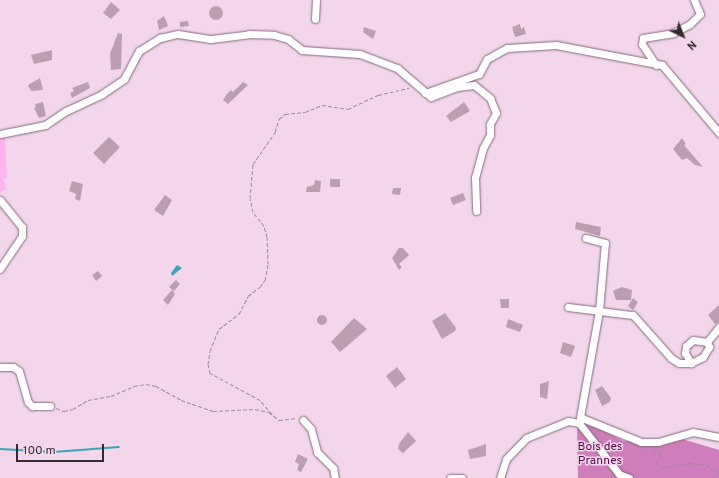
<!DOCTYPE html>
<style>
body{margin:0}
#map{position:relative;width:719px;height:478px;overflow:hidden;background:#f3d6eb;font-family:Overpass,sans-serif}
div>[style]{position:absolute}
.green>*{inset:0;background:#feb4eb}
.forest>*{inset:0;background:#cf7ebb}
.water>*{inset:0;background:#38a7ba}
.stream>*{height:2px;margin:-1px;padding:0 1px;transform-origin:1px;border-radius:1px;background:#38a7ba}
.building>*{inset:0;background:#ba9eb2}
.round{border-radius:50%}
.path>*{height:1px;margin-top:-0.5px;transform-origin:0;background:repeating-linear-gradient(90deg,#9f8a99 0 4px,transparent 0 6px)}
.roads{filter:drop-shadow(0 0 1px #83697c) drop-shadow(0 0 1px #83697c)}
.minor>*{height:7px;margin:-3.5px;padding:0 3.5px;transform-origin:3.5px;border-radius:3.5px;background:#fff}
span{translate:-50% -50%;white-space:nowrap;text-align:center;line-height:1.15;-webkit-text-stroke:3px #f3d6eb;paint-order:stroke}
.park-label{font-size:12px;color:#530947}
.north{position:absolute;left:663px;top:16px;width:40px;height:40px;-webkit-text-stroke:3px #f3d6eb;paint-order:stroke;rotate:137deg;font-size:11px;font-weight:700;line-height:16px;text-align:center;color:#352a32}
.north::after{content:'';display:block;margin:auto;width:14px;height:18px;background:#352a32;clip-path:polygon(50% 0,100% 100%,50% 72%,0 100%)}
.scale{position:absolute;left:16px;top:444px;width:88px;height:18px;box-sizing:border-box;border:2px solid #352a32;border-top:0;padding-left:5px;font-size:12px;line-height:14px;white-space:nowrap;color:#352a32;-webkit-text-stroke:3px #f3d6eb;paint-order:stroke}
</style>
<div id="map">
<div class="green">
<i style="clip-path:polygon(5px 136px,7px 178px,3px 178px,7px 189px,0 192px,0 137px)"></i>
</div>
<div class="forest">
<i style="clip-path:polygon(589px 424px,624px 441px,682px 439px,719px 450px,719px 478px,578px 478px,577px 429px)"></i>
</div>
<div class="water">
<i style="clip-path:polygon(177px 265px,182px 268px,172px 276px,171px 273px)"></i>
</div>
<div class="stream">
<i style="left:0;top:449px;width:54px;rotate:3.2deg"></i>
<i style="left:54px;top:452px;width:65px;rotate:-4.4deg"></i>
</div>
<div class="building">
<i style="clip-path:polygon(111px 2px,120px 10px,111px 19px,103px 13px)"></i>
<i class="round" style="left:209px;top:6px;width:14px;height:14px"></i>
<i style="clip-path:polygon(164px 16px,168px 26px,159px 30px,157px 21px)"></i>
<i style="clip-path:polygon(188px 21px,189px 26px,180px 27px,180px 22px)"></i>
<i style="clip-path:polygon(520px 24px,521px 29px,524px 27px,526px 34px,515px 37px,512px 27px)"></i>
<i style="clip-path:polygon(364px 27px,376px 31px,373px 39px,363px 32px)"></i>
<i style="clip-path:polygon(118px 33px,122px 34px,121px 69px,111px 70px,110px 54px)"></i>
<i style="clip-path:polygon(52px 50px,52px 60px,34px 64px,31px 55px)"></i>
<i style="clip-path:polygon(40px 78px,43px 90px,31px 91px,28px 85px)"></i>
<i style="clip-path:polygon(88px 82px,90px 88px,72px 98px,70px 93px,74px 91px,72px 88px)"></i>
<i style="clip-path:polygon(243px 82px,248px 85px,228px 104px,223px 100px,227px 94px,231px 90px,233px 92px)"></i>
<i style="clip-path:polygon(43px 102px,46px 116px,39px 118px,34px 108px,36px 107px,35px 104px)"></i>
<i style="clip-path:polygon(464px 102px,470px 111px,451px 122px,446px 116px)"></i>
<i style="clip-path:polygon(109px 137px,120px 147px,104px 164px,93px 153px)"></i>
<i style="clip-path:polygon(682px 138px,686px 144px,684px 145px,703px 167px,695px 165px,687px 158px,682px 160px,673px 149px)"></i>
<i style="clip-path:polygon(330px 179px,340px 179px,340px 187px,330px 187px)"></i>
<i style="clip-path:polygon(315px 180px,321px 181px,320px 192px,306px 192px,307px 187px,314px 185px)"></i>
<i style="clip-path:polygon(72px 181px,83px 184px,80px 201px,75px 199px,76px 194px,69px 191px)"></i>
<i style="clip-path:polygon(393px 188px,401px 188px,400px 195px,392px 194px)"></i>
<i style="clip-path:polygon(463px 193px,466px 200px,453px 205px,450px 198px)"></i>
<i style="clip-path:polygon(165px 195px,172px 200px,163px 216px,154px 210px)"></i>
<i style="clip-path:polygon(576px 222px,601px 227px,600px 236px,575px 229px)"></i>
<i style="clip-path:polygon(399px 248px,403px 248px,409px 255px,399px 264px,402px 267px,399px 270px,392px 258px)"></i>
<i style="clip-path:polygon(98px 271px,102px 276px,96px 281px,92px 275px)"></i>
<i style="clip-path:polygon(176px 280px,180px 284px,174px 291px,169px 287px)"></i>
<i style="clip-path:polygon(622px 287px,632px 290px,631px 300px,616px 300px,613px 291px)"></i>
<i style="clip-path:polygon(172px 290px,175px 294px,168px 305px,163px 300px)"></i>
<i style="clip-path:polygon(633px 298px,638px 302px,633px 310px,628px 306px)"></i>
<i style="clip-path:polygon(500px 299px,509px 299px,509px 308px,501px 308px)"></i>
<i style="clip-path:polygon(719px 305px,719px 322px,715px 324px,708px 315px)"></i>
<i style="clip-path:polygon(445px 313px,456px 328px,455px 331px,442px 339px,432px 321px)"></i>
<i class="round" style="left:317px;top:315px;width:10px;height:10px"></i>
<i style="clip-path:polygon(354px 318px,367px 329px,340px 352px,331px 342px)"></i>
<i style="clip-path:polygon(508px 319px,523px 325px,520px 332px,506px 327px)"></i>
<i style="clip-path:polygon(563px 342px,575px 346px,571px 357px,560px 353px)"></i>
<i style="clip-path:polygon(397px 367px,406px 379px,395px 388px,386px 376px)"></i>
<i style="clip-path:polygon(549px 381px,547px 399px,540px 397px,540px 384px)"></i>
<i style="clip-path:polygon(602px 386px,611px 398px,610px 402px,602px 406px,595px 390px)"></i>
<i style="clip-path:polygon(408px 432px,416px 441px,403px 453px,398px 449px,399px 444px)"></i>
<i style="clip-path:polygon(486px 444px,486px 456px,470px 459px,468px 450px)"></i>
<i style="clip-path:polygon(298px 454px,308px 459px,301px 472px,297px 470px,299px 464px,295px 462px)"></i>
</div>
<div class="path">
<i style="left:56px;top:408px;width:9px;rotate:21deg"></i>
<i style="left:64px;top:411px;width:9px;rotate:-13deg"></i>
<i style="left:73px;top:409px;width:17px;rotate:-31deg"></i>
<i style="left:88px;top:400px;width:23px;rotate:-10deg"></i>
<i style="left:111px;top:396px;width:25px;rotate:-23deg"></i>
<i style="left:134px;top:386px;width:12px;rotate:-9deg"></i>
<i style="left:146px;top:384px;width:10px;rotate:11deg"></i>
<i style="left:156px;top:386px;width:29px;rotate:29deg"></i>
<i style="left:181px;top:400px;width:34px;rotate:19deg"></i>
<i style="left:213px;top:411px;width:42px;rotate:-2.7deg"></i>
<i style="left:255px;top:409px;width:14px;rotate:12deg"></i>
<i style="left:269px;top:412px;width:13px;rotate:39deg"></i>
<i style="left:279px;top:420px;width:18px;rotate:-6deg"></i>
<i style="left:272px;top:414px;width:18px;rotate:-131deg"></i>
<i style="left:260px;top:400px;width:57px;rotate:-151.6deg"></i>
<i style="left:210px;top:373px;width:9px;rotate:-103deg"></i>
<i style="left:208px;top:364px;width:13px;rotate:-81deg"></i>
<i style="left:210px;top:351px;width:24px;rotate:-68deg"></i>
<i style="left:219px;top:329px;width:25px;rotate:-37deg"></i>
<i style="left:239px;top:314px;width:20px;rotate:-63deg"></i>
<i style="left:248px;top:296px;width:15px;rotate:-37deg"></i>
<i style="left:260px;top:287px;width:9px;rotate:-54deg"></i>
<i style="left:265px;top:280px;width:16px;rotate:-79deg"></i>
<i style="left:268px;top:264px;width:27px;rotate:-92deg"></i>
<i style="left:267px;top:237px;width:11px;rotate:-105deg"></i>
<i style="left:264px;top:226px;width:18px;rotate:-128deg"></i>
<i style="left:253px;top:212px;width:14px;rotate:-102deg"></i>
<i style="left:250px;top:198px;width:34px;rotate:-85deg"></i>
<i style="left:253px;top:164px;width:39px;rotate:-55deg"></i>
<i style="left:275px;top:132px;width:14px;rotate:-73deg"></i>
<i style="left:279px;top:119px;width:8px;rotate:-40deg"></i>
<i style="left:285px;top:114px;width:20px;rotate:-6deg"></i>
<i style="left:305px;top:112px;width:18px;rotate:-22deg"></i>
<i style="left:322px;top:105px;width:26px;rotate:9deg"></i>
<i style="left:348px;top:109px;width:33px;rotate:-25deg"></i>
<i style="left:378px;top:95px;width:32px;rotate:-13deg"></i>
<i style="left:653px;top:449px;width:9px;rotate:27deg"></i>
<i style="left:661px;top:453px;width:10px;rotate:114deg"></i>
<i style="left:657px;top:462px;width:7px;rotate:56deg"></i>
<i style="left:661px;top:468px;width:27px;rotate:-10deg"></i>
<i style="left:688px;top:463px;width:18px;rotate:6deg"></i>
<i style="left:706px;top:465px;width:15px;rotate:32deg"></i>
</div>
<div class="roads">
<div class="minor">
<i style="left:315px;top:19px;width:19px;rotate:-87deg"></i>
<i style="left:656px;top:65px;width:25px;rotate:-124deg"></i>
<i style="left:642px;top:44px;width:6px;rotate:-81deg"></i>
<i style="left:643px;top:38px;width:30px;rotate:-9deg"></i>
<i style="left:673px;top:33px;width:19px;rotate:-28deg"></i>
<i style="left:690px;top:24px;width:14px;rotate:-45deg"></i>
<i style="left:700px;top:14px;width:15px;rotate:-113deg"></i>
<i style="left:425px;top:93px;width:57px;rotate:-19.4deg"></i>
<i style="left:479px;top:74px;width:17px;rotate:-62deg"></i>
<i style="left:487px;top:59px;width:23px;rotate:-29deg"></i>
<i style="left:507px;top:48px;width:49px;rotate:-3.5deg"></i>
<i style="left:556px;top:45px;width:108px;rotate:10.7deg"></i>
<i style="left:662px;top:65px;width:89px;rotate:50deg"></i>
<i style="left:0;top:134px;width:46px;rotate:-11.3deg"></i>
<i style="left:45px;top:125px;width:25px;rotate:-34deg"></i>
<i style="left:66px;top:111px;width:40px;rotate:-25deg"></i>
<i style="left:102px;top:94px;width:27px;rotate:-34deg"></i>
<i style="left:124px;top:79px;width:32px;rotate:-62deg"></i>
<i style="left:139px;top:51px;width:25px;rotate:-32deg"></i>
<i style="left:160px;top:38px;width:18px;rotate:-13deg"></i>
<i style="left:178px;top:34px;width:33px;rotate:9deg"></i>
<i style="left:211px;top:39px;width:38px;rotate:-7deg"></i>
<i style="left:249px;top:34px;width:25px;rotate:2deg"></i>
<i style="left:274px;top:35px;width:15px;rotate:16deg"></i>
<i style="left:288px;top:39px;width:18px;rotate:38deg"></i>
<i style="left:302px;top:50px;width:58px;rotate:3.9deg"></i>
<i style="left:360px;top:54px;width:40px;rotate:21deg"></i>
<i style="left:397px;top:68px;width:45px;rotate:40.5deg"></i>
<i style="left:431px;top:97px;width:28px;rotate:-21deg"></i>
<i style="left:457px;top:87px;width:17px;rotate:-7deg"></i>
<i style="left:474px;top:85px;width:21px;rotate:39deg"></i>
<i style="left:490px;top:98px;width:16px;rotate:68deg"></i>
<i style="left:496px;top:113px;width:13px;rotate:119deg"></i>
<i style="left:490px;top:124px;width:11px;rotate:90deg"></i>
<i style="left:490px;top:135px;width:15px;rotate:118deg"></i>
<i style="left:483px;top:148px;width:30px;rotate:105deg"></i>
<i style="left:475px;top:177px;width:34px;rotate:88deg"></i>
<i style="left:0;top:200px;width:35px;rotate:51deg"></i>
<i style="left:22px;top:227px;width:9px;rotate:90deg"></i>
<i style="left:22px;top:236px;width:40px;rotate:124deg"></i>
<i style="left:568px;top:307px;width:31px;rotate:7deg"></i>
<i style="left:599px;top:311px;width:68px;rotate:-85deg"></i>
<i style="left:605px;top:243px;width:20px;rotate:-165deg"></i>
<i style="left:707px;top:342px;width:19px;rotate:-51deg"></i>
<i style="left:0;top:367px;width:13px"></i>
<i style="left:13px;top:367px;width:7px;rotate:34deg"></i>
<i style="left:19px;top:371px;width:32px;rotate:74deg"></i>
<i style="left:28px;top:402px;width:6px;rotate:45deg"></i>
<i style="left:32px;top:406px;width:18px"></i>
<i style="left:303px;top:420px;width:12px;rotate:48deg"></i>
<i style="left:311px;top:429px;width:24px;rotate:75deg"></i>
<i style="left:317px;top:452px;width:23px;rotate:45deg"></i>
<i style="left:333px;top:468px;width:10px;rotate:79deg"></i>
<i style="left:450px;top:478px;width:12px"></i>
<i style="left:500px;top:478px;width:20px;rotate:-72deg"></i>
<i style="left:506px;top:459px;width:29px;rotate:-46deg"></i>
<i style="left:526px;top:438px;width:45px;rotate:-22deg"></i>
<i style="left:568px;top:421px;width:11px;rotate:10deg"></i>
<i style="left:579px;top:423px;width:6px;rotate:-59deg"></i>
<i style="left:582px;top:418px;width:64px;rotate:22.1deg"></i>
<i style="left:641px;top:442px;width:17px"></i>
<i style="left:658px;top:442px;width:36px;rotate:-16deg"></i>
<i style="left:693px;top:432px;width:26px;rotate:11deg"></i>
<i style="left:629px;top:478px;width:11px;rotate:-158deg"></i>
<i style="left:619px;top:474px;width:65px;rotate:-128.1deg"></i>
<i style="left:579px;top:423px;width:114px;rotate:-79.9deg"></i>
<i style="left:599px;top:311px;width:34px;rotate:7deg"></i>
<i style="left:633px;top:315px;width:57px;rotate:48.5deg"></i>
<i style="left:671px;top:358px;width:9px;rotate:32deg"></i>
<i style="left:679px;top:363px;width:12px"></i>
<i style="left:691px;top:363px;width:13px;rotate:-27deg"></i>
<i style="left:703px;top:357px;width:12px;rotate:-59deg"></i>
<i style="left:709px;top:347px;width:5px;rotate:-112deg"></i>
<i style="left:707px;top:342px;width:14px;rotate:-172deg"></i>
<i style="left:693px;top:340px;width:9px;rotate:139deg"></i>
<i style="left:686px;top:346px;width:7px;rotate:98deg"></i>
<i style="left:685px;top:353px;width:12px;rotate:59deg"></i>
</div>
</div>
<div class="park-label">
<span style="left:600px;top:455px">Bois des<br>Prannes</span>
</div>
<div class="north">N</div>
<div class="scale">100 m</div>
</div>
